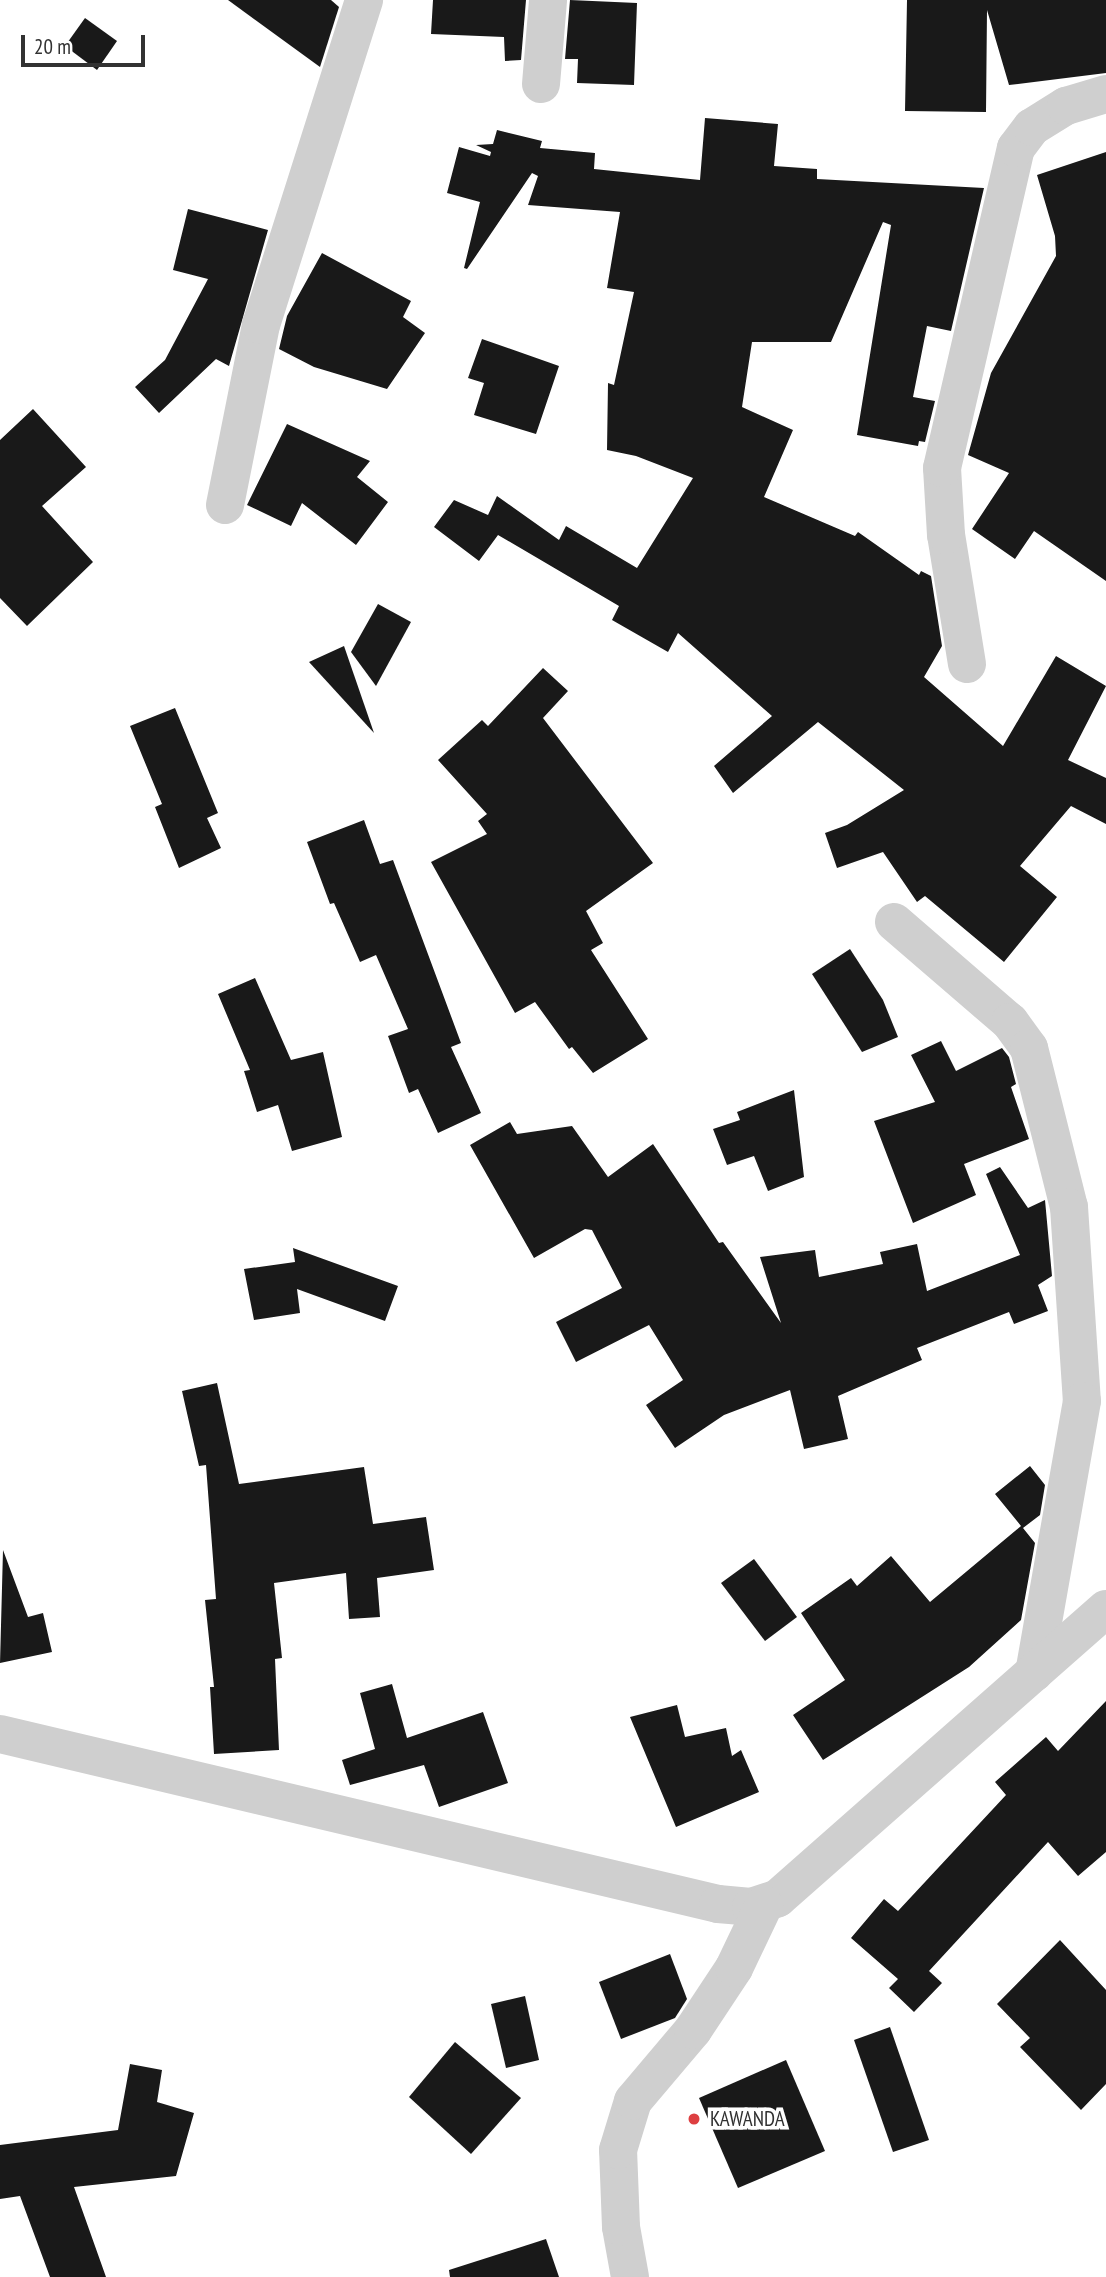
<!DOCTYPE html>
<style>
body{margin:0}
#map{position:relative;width:1106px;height:2277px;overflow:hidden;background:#fff;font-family:"PT Sans Narrow",sans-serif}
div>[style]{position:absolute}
.building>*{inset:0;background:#191919}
.minor>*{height:38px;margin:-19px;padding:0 19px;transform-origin:19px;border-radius:19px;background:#cfcfcf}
.dots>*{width:19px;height:19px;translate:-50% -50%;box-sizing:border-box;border:4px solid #fff;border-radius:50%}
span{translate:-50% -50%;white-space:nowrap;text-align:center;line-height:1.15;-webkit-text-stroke:7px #fff;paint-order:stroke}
.poi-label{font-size:21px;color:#323232}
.left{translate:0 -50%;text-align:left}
.scale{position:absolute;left:21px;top:35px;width:124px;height:32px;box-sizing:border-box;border:4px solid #323232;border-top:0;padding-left:9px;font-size:21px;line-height:24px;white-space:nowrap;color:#323232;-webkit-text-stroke:5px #fff;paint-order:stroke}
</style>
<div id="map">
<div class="building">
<i style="clip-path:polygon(228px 0,331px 0,339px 7px,320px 67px)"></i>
<i style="clip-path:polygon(433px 0,526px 0,521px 60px,505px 61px,504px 37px,431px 34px)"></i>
<i style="clip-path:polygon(570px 0,637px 3px,634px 85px,577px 83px,578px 59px,565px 59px)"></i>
<i style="clip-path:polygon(907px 0,1106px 0,1106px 73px,1009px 85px,987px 10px,986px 112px,905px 111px)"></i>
<i style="clip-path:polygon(85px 18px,117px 41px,97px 70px,65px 46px)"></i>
<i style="clip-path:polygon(705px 118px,778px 124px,774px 166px,817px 169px,817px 179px,984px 188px,951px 331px,927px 326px,913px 397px,935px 401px,925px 442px,919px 441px,918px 446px,857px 435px,891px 225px,883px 222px,831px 342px,752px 342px,742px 407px,793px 430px,764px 497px,855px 536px,858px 532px,919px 575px,921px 571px,931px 576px,942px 646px,924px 677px,1003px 746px,1056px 656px,1106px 686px,1068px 760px,1106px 778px,1106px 824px,1071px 806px,1020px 866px,1057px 897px,1004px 962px,925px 896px,917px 902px,883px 852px,837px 868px,825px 833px,847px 825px,904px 790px,818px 722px,733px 793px,714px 766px,772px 716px,678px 633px,668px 652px,612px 620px,619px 606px,498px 535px,479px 561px,434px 527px,454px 500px,488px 515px,497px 496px,559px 540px,566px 526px,637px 568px,693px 478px,636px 456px,607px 450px,608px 383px,614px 385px,634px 292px,607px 288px,620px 212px,528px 205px,538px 176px,532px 173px,467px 269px,464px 268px,480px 202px,447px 193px,459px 147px,490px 156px,491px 152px,476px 145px,493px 144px,497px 130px,542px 141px,540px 148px,595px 153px,594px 169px,700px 180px)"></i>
<i style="clip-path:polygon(1106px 152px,1106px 581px,1034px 531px,1015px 559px,972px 529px,1009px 473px,968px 455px,991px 373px,1056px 256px,1055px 236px,1037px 175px)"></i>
<i style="clip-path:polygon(188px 209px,268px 230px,229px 366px,216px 359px,159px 413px,135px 387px,165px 360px,208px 279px,173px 270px)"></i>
<i style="clip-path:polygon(322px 253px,411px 301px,403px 317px,425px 333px,387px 389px,314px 367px,279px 349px,287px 316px)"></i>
<i style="clip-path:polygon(482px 339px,559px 366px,536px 434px,474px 415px,484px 383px,468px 378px)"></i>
<i style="clip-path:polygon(33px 409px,86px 467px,42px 506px,93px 562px,27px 626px,0 598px,0 440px)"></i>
<i style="clip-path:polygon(287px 424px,370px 461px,357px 477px,388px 502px,356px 545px,302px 503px,291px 526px,247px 505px)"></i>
<i style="clip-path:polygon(378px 604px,411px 622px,376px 686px,351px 652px)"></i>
<i style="clip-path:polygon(344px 646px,374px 733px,309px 662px)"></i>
<i style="clip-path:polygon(543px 668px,568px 691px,543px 718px,653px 863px,586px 911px,603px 943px,591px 950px,648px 1039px,593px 1073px,572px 1047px,569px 1049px,535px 1002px,515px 1013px,431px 862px,487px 834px,478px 821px,487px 814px,438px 760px,482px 720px,488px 726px)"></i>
<i style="clip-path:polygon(175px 708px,218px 813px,207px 818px,221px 848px,179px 868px,155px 807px,162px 804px,130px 726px)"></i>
<i style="clip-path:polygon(364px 820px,380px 864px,393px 860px,461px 1043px,451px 1047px,481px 1113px,438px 1133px,418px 1089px,409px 1093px,388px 1036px,408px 1029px,376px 955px,360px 962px,334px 903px,330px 904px,307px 842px)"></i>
<i style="clip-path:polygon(850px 949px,883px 1000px,898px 1037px,862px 1052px,812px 974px)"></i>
<i style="clip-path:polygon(255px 978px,291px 1060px,323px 1052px,342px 1137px,292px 1151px,278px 1105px,257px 1112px,244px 1071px,250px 1070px,218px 994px)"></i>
<i style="clip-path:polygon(941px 1041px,956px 1071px,1002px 1048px,1009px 1057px,1016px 1084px,1011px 1087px,1029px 1139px,964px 1164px,976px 1195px,913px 1223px,874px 1121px,935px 1102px,911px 1055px)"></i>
<i style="clip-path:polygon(794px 1090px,804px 1177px,768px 1191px,754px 1156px,727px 1165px,713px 1129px,740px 1120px,737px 1112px)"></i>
<i style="clip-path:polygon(510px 1122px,517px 1134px,572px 1126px,608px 1177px,653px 1144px,719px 1243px,723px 1242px,781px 1323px,760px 1257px,815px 1250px,819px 1277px,883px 1264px,880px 1252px,917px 1244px,927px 1291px,1020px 1255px,986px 1174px,1000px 1167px,1028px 1208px,1045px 1200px,1052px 1276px,1038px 1285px,1048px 1311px,1014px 1324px,1009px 1312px,917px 1348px,922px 1360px,838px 1396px,848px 1439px,804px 1449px,790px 1390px,724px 1415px,675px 1448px,646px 1405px,683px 1380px,649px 1325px,576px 1362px,556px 1322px,622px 1288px,592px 1230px,585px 1229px,534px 1258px,470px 1145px)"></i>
<i style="clip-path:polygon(293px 1248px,398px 1286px,385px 1321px,297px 1289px,300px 1313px,254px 1320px,244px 1269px,295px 1262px)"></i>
<i style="clip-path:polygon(217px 1383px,239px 1484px,364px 1467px,373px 1524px,426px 1517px,434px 1570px,377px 1578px,380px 1617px,349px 1619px,346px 1573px,274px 1583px,282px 1658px,275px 1659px,279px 1750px,214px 1754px,210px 1687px,214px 1687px,205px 1600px,216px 1599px,206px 1465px,199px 1466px,182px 1391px)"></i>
<i style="clip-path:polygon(1030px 1466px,1045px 1485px,1040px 1515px,1023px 1528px,1035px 1543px,1021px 1620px,969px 1667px,823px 1760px,793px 1715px,845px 1680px,801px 1613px,851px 1578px,857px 1586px,891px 1556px,930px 1602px,1021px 1526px,995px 1494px)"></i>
<i style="clip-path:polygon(3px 1550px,28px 1617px,43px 1613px,52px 1652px,0 1663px)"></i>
<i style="clip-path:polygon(754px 1559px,797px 1617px,765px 1641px,721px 1583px)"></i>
<i style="clip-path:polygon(392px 1684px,407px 1738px,483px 1712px,508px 1783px,439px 1807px,424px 1765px,350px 1785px,342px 1760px,375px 1749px,360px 1693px)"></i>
<i style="clip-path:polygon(1106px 1701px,1106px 1852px,1078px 1876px,1048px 1842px,929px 1971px,942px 1983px,914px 2012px,889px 1988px,898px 1979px,851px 1938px,884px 1899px,898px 1911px,1006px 1795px,995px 1782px,1046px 1737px,1058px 1751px)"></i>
<i style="clip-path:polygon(677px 1705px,685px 1737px,726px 1728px,732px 1756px,741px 1750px,759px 1792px,676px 1827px,630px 1717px)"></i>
<i style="clip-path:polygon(1060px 1940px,1106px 1990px,1106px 2084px,1081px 2110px,1020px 2047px,1030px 2038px,997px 2004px)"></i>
<i style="clip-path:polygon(670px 1954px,687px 1999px,675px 2018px,621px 2039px,599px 1982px)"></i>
<i style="clip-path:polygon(525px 1996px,539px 2060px,506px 2068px,491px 2004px)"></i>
<i style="clip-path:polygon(890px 2027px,929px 2140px,893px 2152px,854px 2040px)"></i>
<i style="clip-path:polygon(455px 2042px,521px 2098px,471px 2154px,409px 2097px)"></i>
<i style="clip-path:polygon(786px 2060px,825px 2151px,738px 2188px,699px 2098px)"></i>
<i style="clip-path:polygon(130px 2064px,162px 2070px,157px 2102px,194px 2113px,176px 2176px,74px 2187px,106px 2277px,50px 2277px,20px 2196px,0 2199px,0 2145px,118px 2130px)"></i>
<i style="clip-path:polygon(546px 2239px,559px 2277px,450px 2277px,449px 2270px)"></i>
</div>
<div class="minor">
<i style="left:541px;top:84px;width:84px;rotate:-85.2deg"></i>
<i style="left:225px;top:505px;width:184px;rotate:-78.7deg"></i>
<i style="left:261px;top:325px;width:341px;rotate:-72.4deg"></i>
<i style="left:967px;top:664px;width:131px;rotate:-99.2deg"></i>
<i style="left:946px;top:535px;width:67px;rotate:-93.4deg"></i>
<i style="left:942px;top:468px;width:328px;rotate:-77deg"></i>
<i style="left:1016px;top:148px;width:26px;rotate:-53deg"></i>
<i style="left:1032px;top:127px;width:40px;rotate:-32deg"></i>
<i style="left:1066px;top:106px;width:42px;rotate:-16.7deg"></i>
<i style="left:894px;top:922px;width:153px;rotate:40.8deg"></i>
<i style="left:1010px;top:1022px;width:32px;rotate:54deg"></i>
<i style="left:1029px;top:1048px;width:164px;rotate:75.9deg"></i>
<i style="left:1069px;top:1207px;width:194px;rotate:86.2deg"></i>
<i style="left:1082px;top:1401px;width:276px;rotate:100deg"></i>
<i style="left:0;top:1734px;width:738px;rotate:13.32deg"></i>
<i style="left:718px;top:1904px;width:33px;rotate:5deg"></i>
<i style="left:751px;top:1907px;width:28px;rotate:-18deg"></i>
<i style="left:778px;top:1898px;width:437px;rotate:-41.4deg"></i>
<i style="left:630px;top:2277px;width:51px;rotate:-100.2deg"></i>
<i style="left:621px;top:2227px;width:77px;rotate:-92.2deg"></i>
<i style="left:618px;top:2150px;width:51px;rotate:-73deg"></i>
<i style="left:633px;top:2101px;width:93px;rotate:-49.8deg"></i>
<i style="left:693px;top:2030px;width:74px;rotate:-56.5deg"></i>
<i style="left:734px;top:1968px;width:70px;rotate:-64.5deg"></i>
</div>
<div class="dots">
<i style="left:694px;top:2119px;background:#dd3f41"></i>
</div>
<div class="poi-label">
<span class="left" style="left:710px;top:2119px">KAWANDA</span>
</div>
<div class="scale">20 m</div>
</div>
